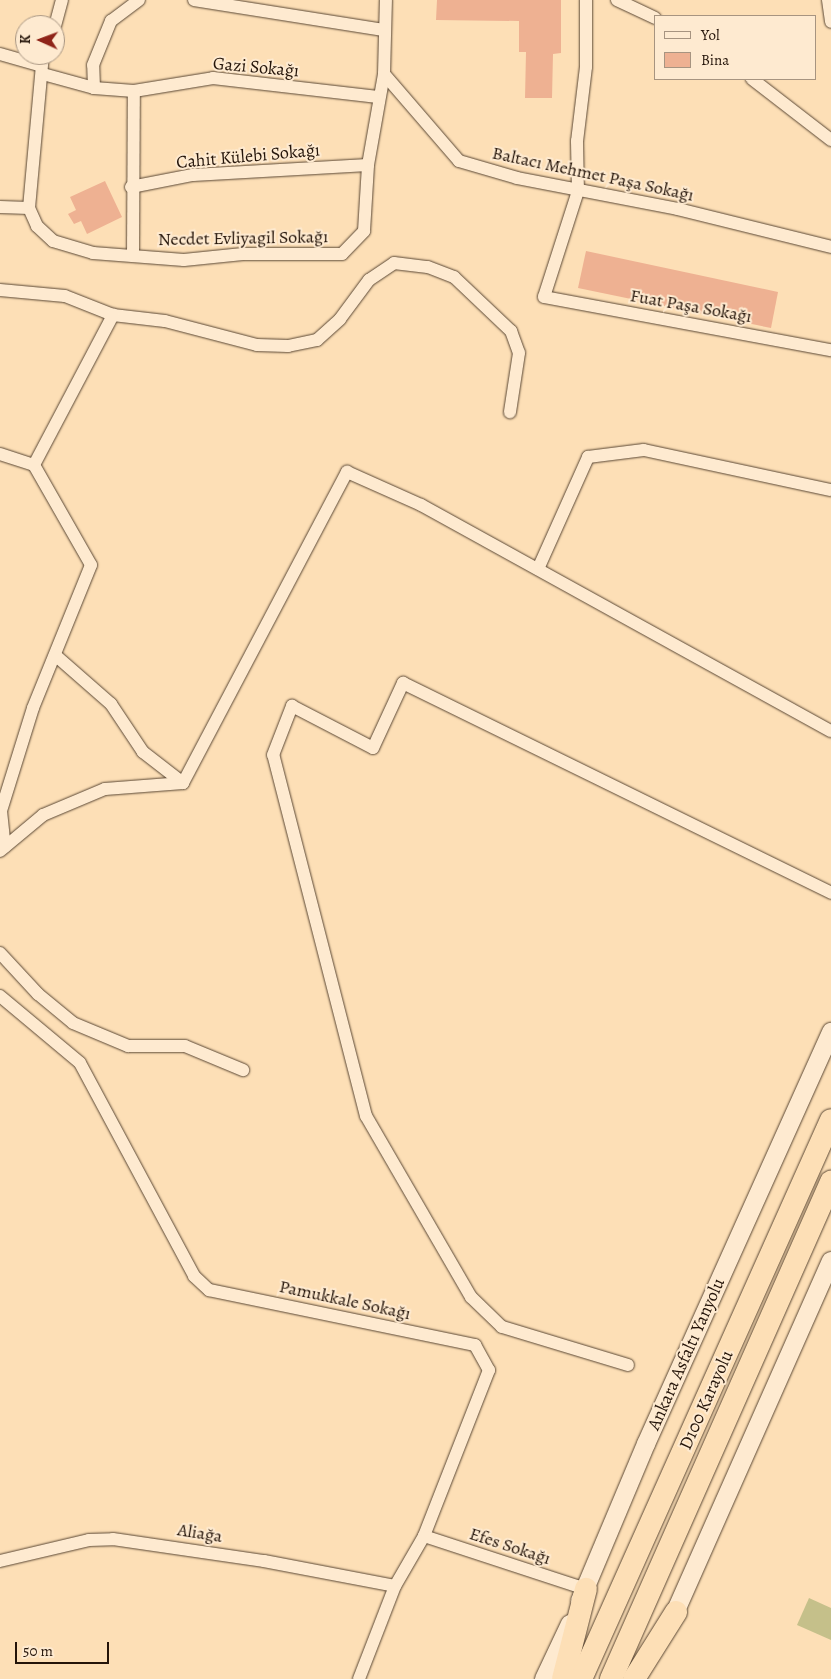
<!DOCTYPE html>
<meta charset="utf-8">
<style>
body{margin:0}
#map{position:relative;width:831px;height:1679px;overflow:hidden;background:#fddfb6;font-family:Alegreya,serif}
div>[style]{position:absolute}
.green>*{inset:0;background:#c5c08a}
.building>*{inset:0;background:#eeb192}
.roads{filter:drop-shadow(0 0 1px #5a4734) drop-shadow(0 0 1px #5a4734)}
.street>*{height:12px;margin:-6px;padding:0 6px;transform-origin:6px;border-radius:6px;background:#feead0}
.secondary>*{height:18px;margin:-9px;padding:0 9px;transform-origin:9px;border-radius:9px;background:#feead0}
.highway>*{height:22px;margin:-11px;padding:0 11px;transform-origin:11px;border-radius:11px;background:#fddfb6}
span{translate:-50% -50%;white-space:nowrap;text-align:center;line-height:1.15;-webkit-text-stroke:4px #feead0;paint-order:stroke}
.street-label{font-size:18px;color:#241409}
.legend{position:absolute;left:654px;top:15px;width:162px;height:65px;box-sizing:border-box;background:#feead0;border:1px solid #a79480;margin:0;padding:6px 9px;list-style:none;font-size:15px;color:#241409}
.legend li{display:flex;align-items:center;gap:10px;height:25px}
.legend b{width:25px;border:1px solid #a79480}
.north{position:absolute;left:15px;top:15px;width:50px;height:50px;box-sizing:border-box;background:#feead0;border:1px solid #a79480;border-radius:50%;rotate:272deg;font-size:14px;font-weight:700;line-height:20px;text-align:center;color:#241409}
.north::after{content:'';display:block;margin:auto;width:18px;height:22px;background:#8f2418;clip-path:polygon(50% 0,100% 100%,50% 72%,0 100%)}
.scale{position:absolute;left:15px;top:1642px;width:94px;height:22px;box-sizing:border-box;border:2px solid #241409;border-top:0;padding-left:6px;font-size:15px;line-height:18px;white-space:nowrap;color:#241409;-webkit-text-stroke:4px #feead0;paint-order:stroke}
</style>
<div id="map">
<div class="green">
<i style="clip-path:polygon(809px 1598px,831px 1608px,831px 1640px,797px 1625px)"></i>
</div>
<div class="building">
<i style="clip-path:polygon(437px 0,561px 0,561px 53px,553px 54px,552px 98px,525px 98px,526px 52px,519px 52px,519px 21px,436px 20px)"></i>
<i style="clip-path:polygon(105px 181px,122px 217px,87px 234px,81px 221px,74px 224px,68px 214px,76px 210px,70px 197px)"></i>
<i style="clip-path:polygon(586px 251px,778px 292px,771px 328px,578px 288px)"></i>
</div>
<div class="roads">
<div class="street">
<i style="left:194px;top:0;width:192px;rotate:9deg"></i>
<i style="left:586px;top:0;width:67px;rotate:90deg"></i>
<i style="left:586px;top:67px;width:75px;rotate:96.9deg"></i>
<i style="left:577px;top:141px;width:50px;rotate:88.9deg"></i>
<i style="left:578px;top:191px;width:111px;rotate:107.8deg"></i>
<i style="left:544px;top:297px;width:292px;rotate:10.5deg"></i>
<i style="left:617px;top:0;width:42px;rotate:25.3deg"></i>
<i style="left:828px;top:0;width:22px;rotate:82deg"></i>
<i style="left:55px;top:26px;width:27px;rotate:-75deg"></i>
<i style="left:0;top:54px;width:41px;rotate:15.8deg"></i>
<i style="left:43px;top:74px;width:53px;rotate:15.4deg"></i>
<i style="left:94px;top:88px;width:40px;rotate:4.3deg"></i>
<i style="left:134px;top:91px;width:80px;rotate:-9.3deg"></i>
<i style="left:213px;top:78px;width:166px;rotate:6.6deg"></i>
<i style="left:384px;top:74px;width:115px;rotate:49.2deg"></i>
<i style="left:459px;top:161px;width:60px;rotate:16.3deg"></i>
<i style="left:517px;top:178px;width:164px;rotate:10.9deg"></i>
<i style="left:678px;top:209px;width:158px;rotate:13.9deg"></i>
<i style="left:752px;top:79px;width:100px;rotate:37.7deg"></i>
<i style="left:94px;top:88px;width:23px;rotate:-92deg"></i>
<i style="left:93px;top:65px;width:48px;rotate:-67.8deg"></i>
<i style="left:111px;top:21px;width:35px;rotate:-37deg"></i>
<i style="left:131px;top:187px;width:63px;rotate:-11deg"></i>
<i style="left:193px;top:175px;width:175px;rotate:-3.3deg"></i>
<i style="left:0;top:207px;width:29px;rotate:2deg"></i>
<i style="left:29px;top:208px;width:154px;rotate:-84.8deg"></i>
<i style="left:29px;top:208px;width:20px;rotate:66deg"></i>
<i style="left:37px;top:226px;width:22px;rotate:43deg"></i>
<i style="left:53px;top:241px;width:42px;rotate:16.7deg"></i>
<i style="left:93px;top:253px;width:91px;rotate:4.4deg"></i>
<i style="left:184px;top:260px;width:59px;rotate:-5.8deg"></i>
<i style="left:243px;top:254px;width:99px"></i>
<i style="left:342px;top:254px;width:32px;rotate:-46deg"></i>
<i style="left:364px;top:231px;width:66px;rotate:-86.5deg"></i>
<i style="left:368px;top:165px;width:92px;rotate:-80deg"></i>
<i style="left:384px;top:74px;width:74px;rotate:-88.5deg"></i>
<i style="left:133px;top:256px;width:165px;rotate:-89.7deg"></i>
<i style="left:0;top:290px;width:65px;rotate:5.3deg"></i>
<i style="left:65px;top:296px;width:52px;rotate:21.6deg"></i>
<i style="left:113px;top:315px;width:52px;rotate:6.6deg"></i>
<i style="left:165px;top:321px;width:95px;rotate:14.6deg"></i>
<i style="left:257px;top:345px;width:31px;rotate:2deg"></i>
<i style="left:288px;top:346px;width:30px;rotate:-12deg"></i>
<i style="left:317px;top:340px;width:31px;rotate:-42deg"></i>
<i style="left:340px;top:319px;width:49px;rotate:-53.4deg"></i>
<i style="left:369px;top:280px;width:30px;rotate:-34deg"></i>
<i style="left:394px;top:263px;width:34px;rotate:7deg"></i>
<i style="left:428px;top:267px;width:28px;rotate:21deg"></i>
<i style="left:454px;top:277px;width:79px;rotate:43.5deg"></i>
<i style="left:511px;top:331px;width:23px;rotate:70deg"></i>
<i style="left:519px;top:353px;width:60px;rotate:98.7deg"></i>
<i style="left:0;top:454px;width:36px;rotate:18deg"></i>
<i style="left:34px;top:465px;width:115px;rotate:60.3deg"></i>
<i style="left:91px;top:565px;width:154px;rotate:112.1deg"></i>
<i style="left:33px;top:708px;width:108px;rotate:107.3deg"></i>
<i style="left:1px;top:811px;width:36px;rotate:84deg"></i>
<i style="left:34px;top:465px;width:170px;rotate:-62.2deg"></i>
<i style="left:538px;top:569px;width:123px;rotate:-65.9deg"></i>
<i style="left:588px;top:457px;width:56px;rotate:-7.1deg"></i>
<i style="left:644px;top:450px;width:191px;rotate:12.1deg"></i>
<i style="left:183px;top:783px;width:352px;rotate:-62.2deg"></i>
<i style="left:347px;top:472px;width:81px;rotate:24deg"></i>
<i style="left:421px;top:505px;width:468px;rotate:28.9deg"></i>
<i style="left:0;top:851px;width:56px;rotate:-39.9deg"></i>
<i style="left:43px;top:815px;width:67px;rotate:-22.8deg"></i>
<i style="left:105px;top:789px;width:78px;rotate:-4.4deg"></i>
<i style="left:183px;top:783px;width:51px;rotate:-142.2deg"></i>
<i style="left:143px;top:752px;width:58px;rotate:-123.7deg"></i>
<i style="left:111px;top:704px;width:74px;rotate:-138.8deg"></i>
<i style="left:0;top:953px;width:56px;rotate:47.2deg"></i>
<i style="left:38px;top:994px;width:45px;rotate:39.6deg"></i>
<i style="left:73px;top:1023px;width:60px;rotate:22.7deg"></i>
<i style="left:128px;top:1046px;width:57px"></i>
<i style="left:185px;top:1046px;width:63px;rotate:22.5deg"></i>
<i style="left:0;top:996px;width:104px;rotate:39.9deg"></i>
<i style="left:80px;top:1063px;width:242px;rotate:61.8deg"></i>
<i style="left:194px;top:1276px;width:21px;rotate:43deg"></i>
<i style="left:209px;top:1290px;width:272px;rotate:11.7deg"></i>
<i style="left:475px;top:1345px;width:29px;rotate:61deg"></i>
<i style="left:489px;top:1370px;width:178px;rotate:111.4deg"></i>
<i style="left:424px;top:1536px;width:58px;rotate:120.1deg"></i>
<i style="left:395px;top:1586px;width:100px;rotate:111.2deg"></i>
<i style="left:628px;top:1365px;width:132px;rotate:-163.2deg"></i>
<i style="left:502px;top:1327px;width:43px;rotate:-135.9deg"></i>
<i style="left:471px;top:1297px;width:209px;rotate:-120.1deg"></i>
<i style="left:366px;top:1116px;width:373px;rotate:-104.4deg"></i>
<i style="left:273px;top:755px;width:53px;rotate:-68.8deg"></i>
<i style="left:292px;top:706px;width:91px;rotate:27.4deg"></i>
<i style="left:373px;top:748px;width:72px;rotate:-65.2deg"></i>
<i style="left:403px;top:683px;width:477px;rotate:26.1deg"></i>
<i style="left:424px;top:1536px;width:170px;rotate:18.1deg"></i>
<i style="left:0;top:1561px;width:91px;rotate:-13.3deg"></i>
<i style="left:89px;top:1540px;width:24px;rotate:-2deg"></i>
<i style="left:113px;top:1539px;width:153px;rotate:8.3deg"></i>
<i style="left:264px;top:1561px;width:133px;rotate:10.8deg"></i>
</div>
<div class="secondary">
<i style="left:580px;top:1601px;width:170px;rotate:-67.2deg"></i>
<i style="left:646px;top:1444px;width:452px;rotate:-65.8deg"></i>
<i style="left:670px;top:1624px;width:397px;rotate:-66.1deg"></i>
<i style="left:544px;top:1679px;width:61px;rotate:-64.7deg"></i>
</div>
<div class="highway">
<i style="left:563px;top:1679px;width:93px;rotate:-75.7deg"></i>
<i style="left:581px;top:1679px;width:612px;rotate:-65.9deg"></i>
<i style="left:611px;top:1679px;width:544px;rotate:-66.12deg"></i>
<i style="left:634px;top:1679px;width:79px;rotate:-57.9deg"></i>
</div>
</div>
<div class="street-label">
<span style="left:256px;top:67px;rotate:5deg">Gazi Sokağı</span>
<span style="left:248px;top:156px;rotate:-5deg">Cahit Külebi Sokağı</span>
<span style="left:593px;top:174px;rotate:12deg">Baltacı Mehmet Paşa Sokağı</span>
<span style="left:243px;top:238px;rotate:-1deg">Necdet Evliyagil Sokağı</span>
<span style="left:691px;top:306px;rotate:10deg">Fuat Paşa Sokağı</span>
<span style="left:345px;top:1300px;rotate:12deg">Pamukkale Sokağı</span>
<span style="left:686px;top:1354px;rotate:-66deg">Ankara Asfaltı Yanyolu</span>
<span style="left:706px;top:1400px;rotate:-66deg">D100 Karayolu</span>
<span style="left:200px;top:1533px;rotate:9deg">Aliağa</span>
<span style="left:510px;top:1546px;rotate:18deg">Efes Sokağı</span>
</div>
<ul class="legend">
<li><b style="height:6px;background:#feead0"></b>Yol</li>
<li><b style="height:14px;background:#eeb192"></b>Bina</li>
</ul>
<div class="north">K</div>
<div class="scale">50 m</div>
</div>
